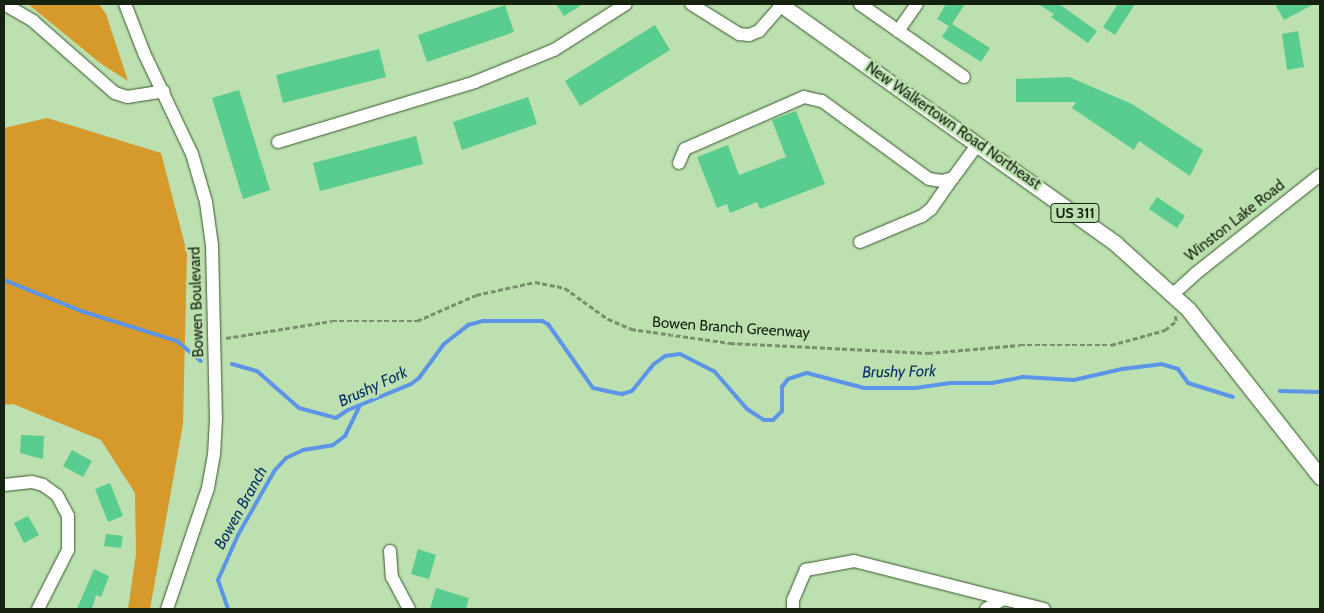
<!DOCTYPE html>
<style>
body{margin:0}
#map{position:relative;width:1324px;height:613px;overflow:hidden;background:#bce0af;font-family:Cabin,sans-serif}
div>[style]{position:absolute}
.forest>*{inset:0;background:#d69a2c}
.stream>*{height:4px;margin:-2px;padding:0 2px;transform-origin:2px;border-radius:2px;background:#5c95e8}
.building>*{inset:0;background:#59cc8f}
.path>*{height:2.5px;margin-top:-1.25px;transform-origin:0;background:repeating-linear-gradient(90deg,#76916c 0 5px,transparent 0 7.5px)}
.roads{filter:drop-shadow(0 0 1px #38572c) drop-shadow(0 0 1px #38572c)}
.minor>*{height:12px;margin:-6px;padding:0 6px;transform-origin:6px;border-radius:6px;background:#fff}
.major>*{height:15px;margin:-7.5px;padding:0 7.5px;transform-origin:7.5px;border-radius:7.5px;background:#fff}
span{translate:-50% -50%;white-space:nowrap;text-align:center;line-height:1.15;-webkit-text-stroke:4.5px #bce0af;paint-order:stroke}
.shield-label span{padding:1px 4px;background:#bce0af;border:1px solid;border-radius:4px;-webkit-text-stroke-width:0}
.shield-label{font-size:14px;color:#14220f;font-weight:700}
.street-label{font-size:15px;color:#14220f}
.water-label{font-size:16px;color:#0c3366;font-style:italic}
.frame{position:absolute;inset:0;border:5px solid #14220f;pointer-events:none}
</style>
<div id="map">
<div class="forest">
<i style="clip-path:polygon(28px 4px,99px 4px,106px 14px,128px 81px,100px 63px)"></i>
<i style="clip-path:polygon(47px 118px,161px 153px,187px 253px,183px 424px,150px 609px,128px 609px,136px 554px,135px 493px,101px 440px,13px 404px,4px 405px,4px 128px)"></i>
</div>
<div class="stream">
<i style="left:4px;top:280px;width:83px;rotate:21.9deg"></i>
<i style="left:81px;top:311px;width:101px;rotate:17.4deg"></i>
<i style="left:177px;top:341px;width:31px;rotate:40deg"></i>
<i style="left:232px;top:364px;width:26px;rotate:16deg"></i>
<i style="left:257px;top:371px;width:56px;rotate:41.4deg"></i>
<i style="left:299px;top:408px;width:38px;rotate:15deg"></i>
<i style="left:336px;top:418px;width:14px;rotate:-34deg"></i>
<i style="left:348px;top:410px;width:68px;rotate:-22.4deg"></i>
<i style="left:411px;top:384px;width:10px;rotate:-37deg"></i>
<i style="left:419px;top:378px;width:42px;rotate:-53.7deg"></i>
<i style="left:444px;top:344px;width:31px;rotate:-38deg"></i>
<i style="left:468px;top:325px;width:16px;rotate:-15deg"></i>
<i style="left:483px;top:321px;width:59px"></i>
<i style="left:542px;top:321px;width:7px;rotate:27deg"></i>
<i style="left:548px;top:324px;width:78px;rotate:54.9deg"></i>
<i style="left:593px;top:388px;width:30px;rotate:12deg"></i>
<i style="left:622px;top:394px;width:10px;rotate:-17deg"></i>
<i style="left:632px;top:391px;width:35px;rotate:-51deg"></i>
<i style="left:654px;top:364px;width:14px;rotate:-36deg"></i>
<i style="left:665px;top:356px;width:15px;rotate:-8deg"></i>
<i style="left:680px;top:354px;width:38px;rotate:27deg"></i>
<i style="left:714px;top:371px;width:50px;rotate:49deg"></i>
<i style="left:747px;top:409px;width:20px;rotate:33deg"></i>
<i style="left:764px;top:420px;width:9px"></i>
<i style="left:773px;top:420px;width:13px;rotate:-45deg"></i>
<i style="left:782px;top:411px;width:24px;rotate:-90deg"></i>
<i style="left:782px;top:387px;width:10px;rotate:-53deg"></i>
<i style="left:788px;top:379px;width:20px;rotate:-18deg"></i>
<i style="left:807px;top:373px;width:59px;rotate:14.7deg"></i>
<i style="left:864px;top:388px;width:51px"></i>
<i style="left:915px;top:388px;width:34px;rotate:-8deg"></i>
<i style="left:949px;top:383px;width:43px"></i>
<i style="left:992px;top:383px;width:32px;rotate:-11deg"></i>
<i style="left:1023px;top:377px;width:51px;rotate:3.4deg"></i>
<i style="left:1074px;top:380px;width:49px;rotate:-12.9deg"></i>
<i style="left:1122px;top:369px;width:39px;rotate:-7deg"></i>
<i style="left:1161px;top:364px;width:18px;rotate:16deg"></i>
<i style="left:1178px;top:369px;width:17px;rotate:54deg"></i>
<i style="left:1188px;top:383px;width:47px;rotate:17.3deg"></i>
<i style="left:1280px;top:391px;width:40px;rotate:1.4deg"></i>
<i style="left:228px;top:609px;width:31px;rotate:-109deg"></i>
<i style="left:218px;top:580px;width:49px;rotate:-66deg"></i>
<i style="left:238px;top:535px;width:75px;rotate:-60.4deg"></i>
<i style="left:275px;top:470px;width:16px;rotate:-47deg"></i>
<i style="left:286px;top:458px;width:19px;rotate:-25deg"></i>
<i style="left:303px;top:450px;width:30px;rotate:-9deg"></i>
<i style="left:333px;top:445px;width:15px;rotate:-37deg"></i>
<i style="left:345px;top:436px;width:34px;rotate:-64deg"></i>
</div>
<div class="building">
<i style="clip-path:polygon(556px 4px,583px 4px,564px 16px)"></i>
<i style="clip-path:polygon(946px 4px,965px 4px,952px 24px,990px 48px,981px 62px,942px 37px,949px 26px,937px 19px)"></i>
<i style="clip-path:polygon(1038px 4px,1059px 4px,1097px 31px,1088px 43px,1051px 17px,1054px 14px)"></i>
<i style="clip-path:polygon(1118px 4px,1135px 4px,1115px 35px,1103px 27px)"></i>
<i style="clip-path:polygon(1275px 4px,1314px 4px,1284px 20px)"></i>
<i style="clip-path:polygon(505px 5px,514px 32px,427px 62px,418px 35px)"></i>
<i style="clip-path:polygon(655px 25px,670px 50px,580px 106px,565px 81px)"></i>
<i style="clip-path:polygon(1298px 31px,1304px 67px,1287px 70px,1282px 34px)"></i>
<i style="clip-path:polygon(379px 49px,386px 77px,283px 103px,276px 75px)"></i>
<i style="clip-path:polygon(1069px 77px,1132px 104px,1203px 150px,1190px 176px,1139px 141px,1134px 150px,1072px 108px,1076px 102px,1016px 102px,1016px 79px)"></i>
<i style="clip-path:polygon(239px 90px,270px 190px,243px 199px,212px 98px)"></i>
<i style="clip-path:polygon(528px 97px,537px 124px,462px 150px,453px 122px)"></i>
<i style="clip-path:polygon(796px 111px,825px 184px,760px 209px,757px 202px,730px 213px,727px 204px,717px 208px,697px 157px,728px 145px,739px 175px,786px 157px,772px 120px)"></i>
<i style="clip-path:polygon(416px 136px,423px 164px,320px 191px,313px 163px)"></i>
<i style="clip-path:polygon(1157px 197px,1185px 216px,1177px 228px,1149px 209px)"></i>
<i style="clip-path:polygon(21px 435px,44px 436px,43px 459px,20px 453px)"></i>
<i style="clip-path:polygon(72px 450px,92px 461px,83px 477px,63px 466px)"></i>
<i style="clip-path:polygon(110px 483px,123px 516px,108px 522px,95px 489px)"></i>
<i style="clip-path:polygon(28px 516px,39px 535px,24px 543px,14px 523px)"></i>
<i style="clip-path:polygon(106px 534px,123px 536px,121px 548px,104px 546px)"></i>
<i style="clip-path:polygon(418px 549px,436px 555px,429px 579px,411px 574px)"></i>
<i style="clip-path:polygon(94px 569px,109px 576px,101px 597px,96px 595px,92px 609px,77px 609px)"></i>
<i style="clip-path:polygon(436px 588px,469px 598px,466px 609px,430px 609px)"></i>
</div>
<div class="path">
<i style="left:226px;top:338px;width:107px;rotate:-9.1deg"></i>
<i style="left:332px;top:321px;width:85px"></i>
<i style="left:417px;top:321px;width:64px;rotate:-23.8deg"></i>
<i style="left:476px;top:295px;width:60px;rotate:-12.4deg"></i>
<i style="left:535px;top:282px;width:31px;rotate:11deg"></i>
<i style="left:565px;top:288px;width:53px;rotate:35.8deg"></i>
<i style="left:608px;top:319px;width:25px;rotate:23deg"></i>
<i style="left:631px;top:329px;width:100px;rotate:8deg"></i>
<i style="left:730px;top:343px;width:198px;rotate:2.9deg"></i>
<i style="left:928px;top:353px;width:92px;rotate:-5deg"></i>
<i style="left:1020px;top:345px;width:91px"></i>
<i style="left:1111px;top:345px;width:56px;rotate:-15.5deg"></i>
<i style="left:1165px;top:330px;width:14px;rotate:-39deg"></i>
<i style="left:1176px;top:321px;width:5px;rotate:-101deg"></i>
</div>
<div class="roads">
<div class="minor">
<i style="left:4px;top:4px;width:34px;rotate:30deg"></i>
<i style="left:33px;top:21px;width:109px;rotate:41.3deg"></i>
<i style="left:115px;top:93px;width:13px;rotate:18deg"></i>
<i style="left:127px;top:97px;width:37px;rotate:-9deg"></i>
<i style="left:125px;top:4px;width:53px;rotate:68.8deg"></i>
<i style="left:144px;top:53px;width:112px;rotate:64.6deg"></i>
<i style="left:192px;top:154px;width:50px;rotate:73.7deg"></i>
<i style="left:206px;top:202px;width:43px;rotate:82.1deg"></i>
<i style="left:212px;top:245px;width:173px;rotate:88.7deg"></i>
<i style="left:216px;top:418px;width:36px;rotate:93deg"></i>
<i style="left:214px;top:454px;width:35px;rotate:100deg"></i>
<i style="left:208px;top:488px;width:128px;rotate:108.7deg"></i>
<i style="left:691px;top:4px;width:57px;rotate:32deg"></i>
<i style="left:739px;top:34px;width:10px;rotate:6deg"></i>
<i style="left:749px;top:35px;width:11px;rotate:-22deg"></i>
<i style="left:759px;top:31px;width:35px;rotate:-49deg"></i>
<i style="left:860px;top:4px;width:127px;rotate:35.1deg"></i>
<i style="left:898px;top:31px;width:33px;rotate:-55deg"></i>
<i style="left:278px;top:142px;width:206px;rotate:-16.9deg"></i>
<i style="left:475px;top:82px;width:85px;rotate:-22.1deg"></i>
<i style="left:554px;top:50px;width:85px;rotate:-32.6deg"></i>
<i style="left:679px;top:163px;width:15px;rotate:-67deg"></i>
<i style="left:685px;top:149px;width:130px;rotate:-23.6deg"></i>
<i style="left:804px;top:97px;width:18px;rotate:13deg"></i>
<i style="left:822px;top:101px;width:132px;rotate:36.1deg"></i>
<i style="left:929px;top:179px;width:13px;rotate:9deg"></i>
<i style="left:942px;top:181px;width:11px;rotate:-15deg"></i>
<i style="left:953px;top:178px;width:42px;rotate:-53.7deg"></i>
<i style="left:860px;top:242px;width:67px;rotate:-22.8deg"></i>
<i style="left:922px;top:216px;width:11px;rotate:-38deg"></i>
<i style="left:931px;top:209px;width:38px;rotate:-55deg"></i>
<i style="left:1172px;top:295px;width:31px;rotate:-42deg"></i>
<i style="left:1195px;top:274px;width:159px;rotate:-38.4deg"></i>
<i style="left:4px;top:485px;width:28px;rotate:-6deg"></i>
<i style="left:32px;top:482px;width:11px;rotate:15deg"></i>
<i style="left:43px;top:485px;width:17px;rotate:36deg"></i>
<i style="left:57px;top:495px;width:24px;rotate:62deg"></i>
<i style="left:68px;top:516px;width:34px;rotate:90deg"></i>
<i style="left:68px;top:550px;width:66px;rotate:117deg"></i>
<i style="left:390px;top:551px;width:26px;rotate:86deg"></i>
<i style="left:392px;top:577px;width:36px;rotate:62deg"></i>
<i style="left:793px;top:609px;width:9px;rotate:-90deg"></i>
<i style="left:793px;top:600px;width:33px;rotate:-67deg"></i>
<i style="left:806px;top:570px;width:49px;rotate:-10.6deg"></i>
<i style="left:854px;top:561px;width:196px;rotate:14.2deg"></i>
<i style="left:986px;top:609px;width:20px;rotate:-30deg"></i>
</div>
<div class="major">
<i style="left:780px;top:4px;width:413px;rotate:35.5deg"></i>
<i style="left:1116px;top:244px;width:97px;rotate:42.1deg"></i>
<i style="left:1188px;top:309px;width:214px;rotate:51.8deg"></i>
</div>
</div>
<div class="shield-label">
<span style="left:1075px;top:213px">US 311</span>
</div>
<div class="street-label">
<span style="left:953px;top:126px;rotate:35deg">New Walkertown Road Northeast</span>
<span style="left:1235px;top:221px;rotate:-38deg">Winston Lake Road</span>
<span style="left:197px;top:302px;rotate:-92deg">Bowen Boulevard</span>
<span style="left:731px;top:328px;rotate:4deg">Bowen Branch Greenway</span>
</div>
<div class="water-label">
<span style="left:899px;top:372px;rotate:-1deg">Brushy Fork</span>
<span style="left:373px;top:387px;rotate:-25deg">Brushy Fork</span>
<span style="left:241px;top:508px;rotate:-61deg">Bowen Branch</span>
</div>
<div class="frame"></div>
</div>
